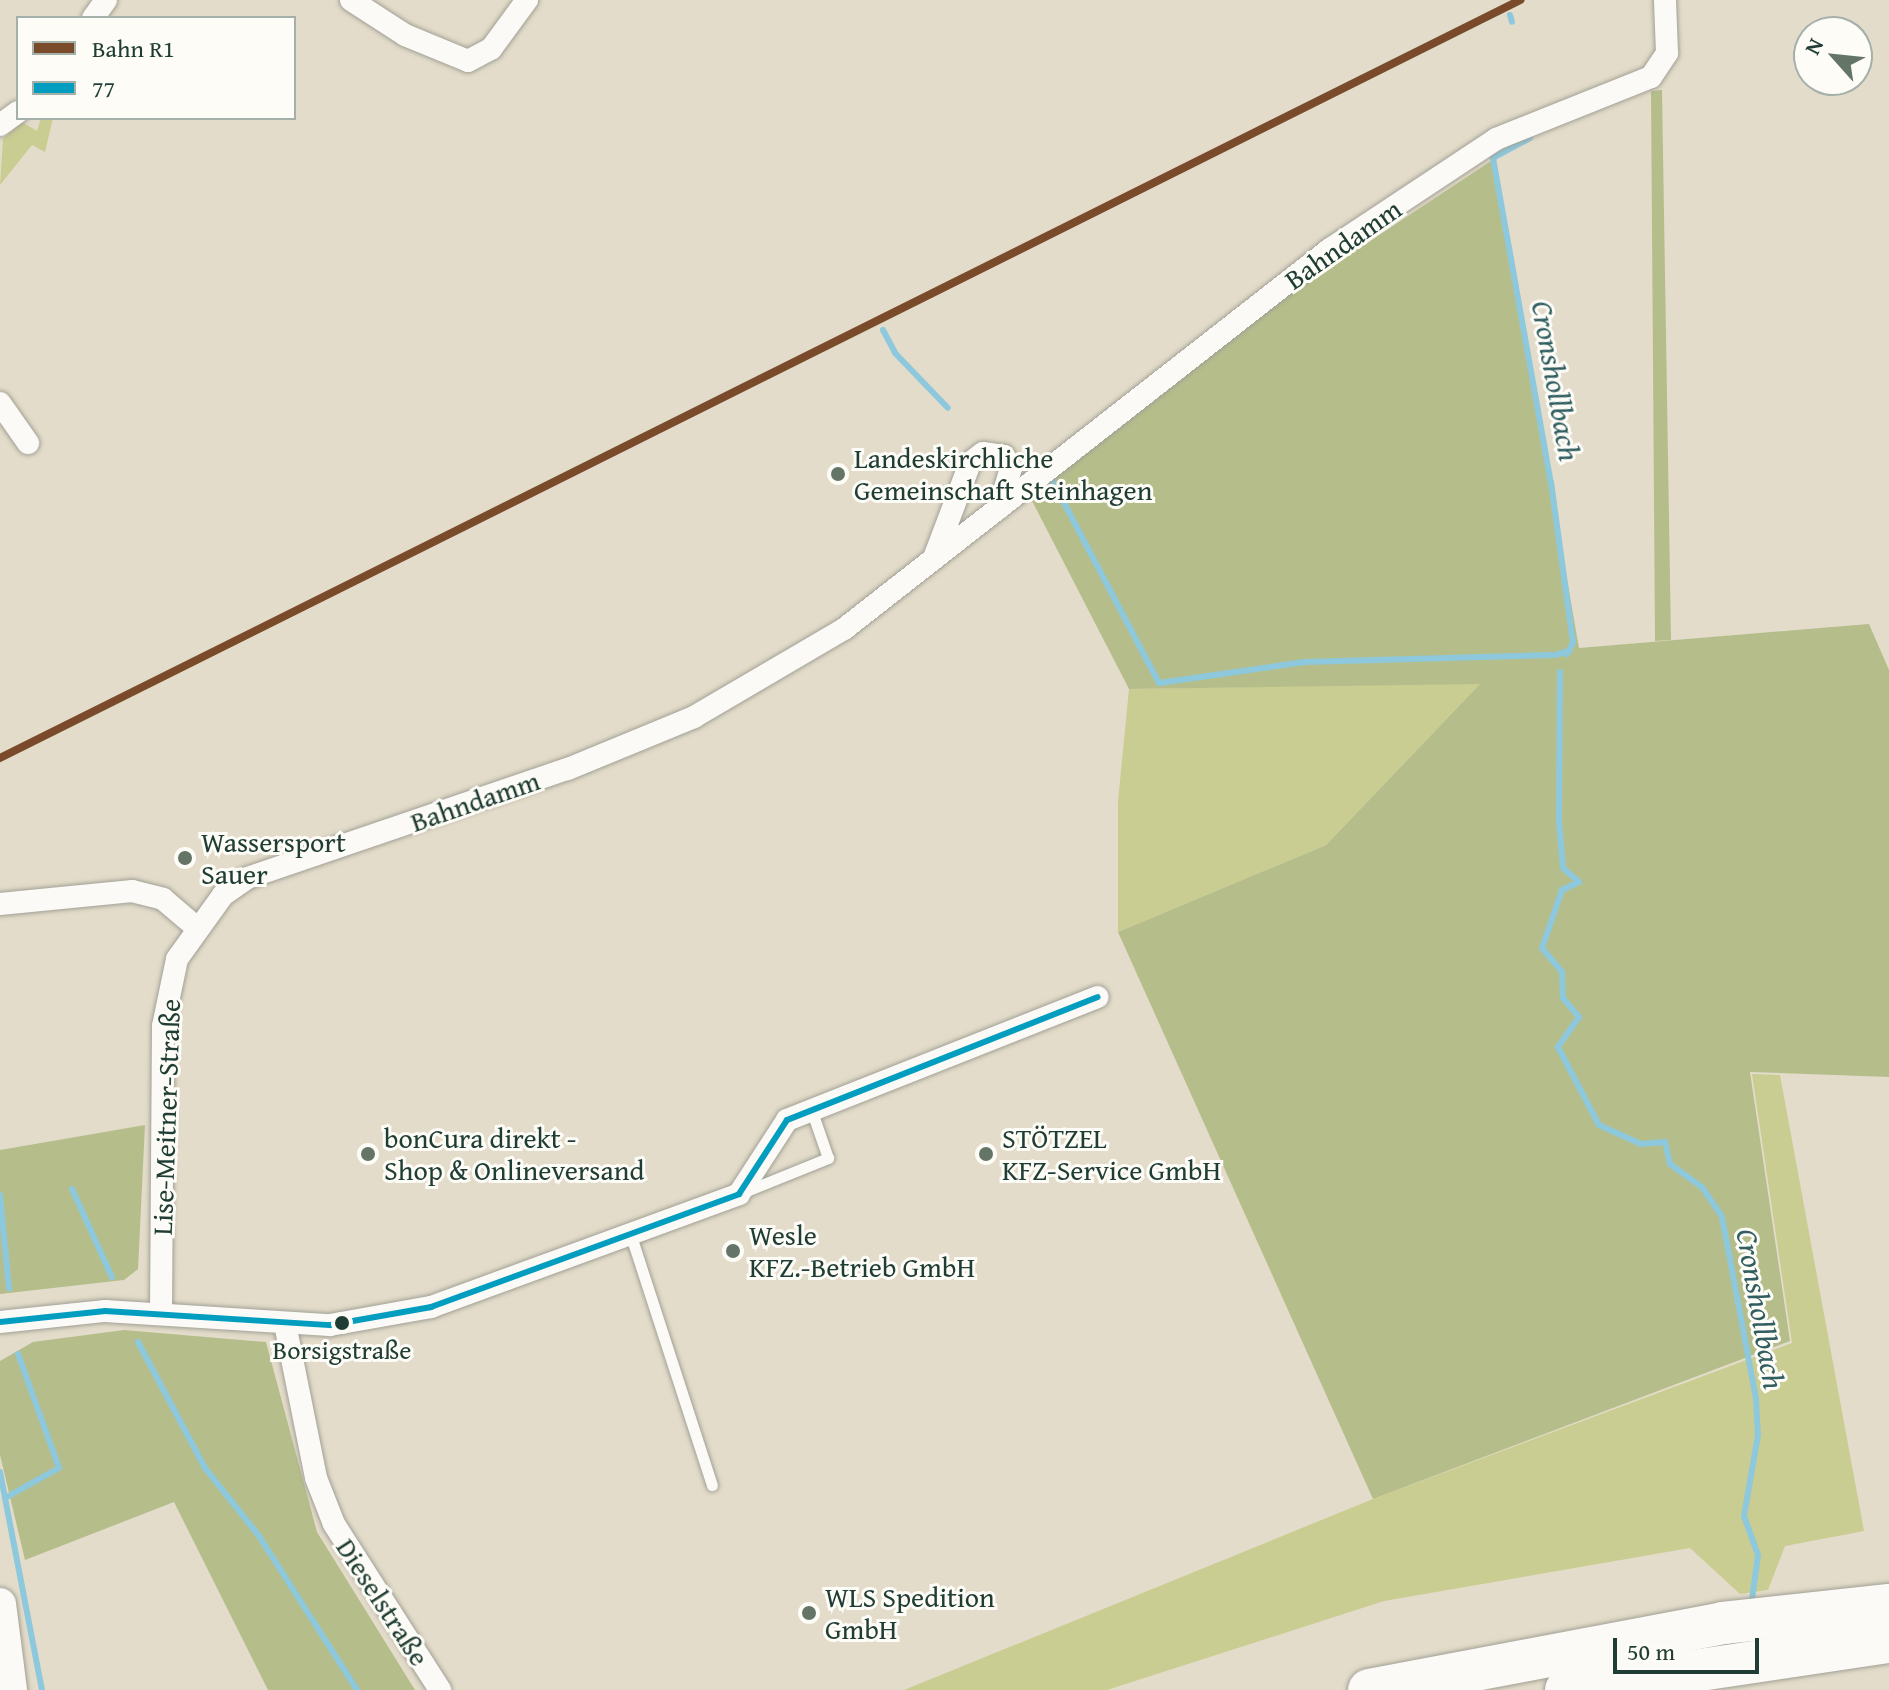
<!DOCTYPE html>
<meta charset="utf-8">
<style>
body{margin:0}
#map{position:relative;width:1889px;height:1690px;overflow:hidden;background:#e4dcca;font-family:"Gentium Book Plus",serif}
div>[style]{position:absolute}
.green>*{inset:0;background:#cacd91}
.forest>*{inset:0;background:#b5be8b}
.stream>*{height:6px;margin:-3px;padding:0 3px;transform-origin:3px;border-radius:3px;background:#8dc8dd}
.roads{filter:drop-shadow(0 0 2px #a1a196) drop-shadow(0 0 2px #a1a196)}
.lane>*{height:11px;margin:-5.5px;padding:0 5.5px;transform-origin:5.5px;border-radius:5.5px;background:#fbfaf7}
.street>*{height:22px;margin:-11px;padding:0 11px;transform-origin:11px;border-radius:11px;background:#fbfaf7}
.secondary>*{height:32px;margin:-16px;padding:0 16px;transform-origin:16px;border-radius:16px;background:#fbfaf7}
.highway>*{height:42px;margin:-21px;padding:0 21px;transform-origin:21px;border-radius:21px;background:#fbfaf7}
.bus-1>*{height:6px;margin:-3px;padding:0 3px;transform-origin:3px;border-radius:3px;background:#039ebf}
.rail-1>*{height:8px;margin:-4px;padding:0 4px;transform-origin:4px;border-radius:4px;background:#7a4b2a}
.dots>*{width:22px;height:22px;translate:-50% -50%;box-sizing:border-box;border:4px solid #fdfcf7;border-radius:50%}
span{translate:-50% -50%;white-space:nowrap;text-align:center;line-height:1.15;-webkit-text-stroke:6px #fdfcf7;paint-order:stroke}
.bus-label{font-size:26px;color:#1f3d34}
.street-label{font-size:28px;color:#1f3d34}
.poi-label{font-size:28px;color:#1f3d34}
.left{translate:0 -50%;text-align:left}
.water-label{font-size:30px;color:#315e60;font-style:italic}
.legend{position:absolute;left:16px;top:16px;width:280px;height:104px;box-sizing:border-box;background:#fdfcf7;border:2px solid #a4b0a9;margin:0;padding:10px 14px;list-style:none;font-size:24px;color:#1f3d34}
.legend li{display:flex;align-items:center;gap:16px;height:40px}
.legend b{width:40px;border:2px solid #a4b0a9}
.north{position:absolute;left:1793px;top:16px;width:80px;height:80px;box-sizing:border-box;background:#fdfcf7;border:2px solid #a4b0a9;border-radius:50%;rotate:297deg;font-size:22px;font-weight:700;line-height:32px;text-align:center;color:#1f3d34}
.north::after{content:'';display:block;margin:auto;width:28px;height:36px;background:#647568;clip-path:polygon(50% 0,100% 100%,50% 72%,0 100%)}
.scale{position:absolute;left:1613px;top:1638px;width:146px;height:36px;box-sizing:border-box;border:4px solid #1f3d34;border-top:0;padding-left:10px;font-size:24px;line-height:28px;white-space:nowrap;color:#1f3d34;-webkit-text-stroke:6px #fdfcf7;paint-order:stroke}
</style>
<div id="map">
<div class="green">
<i style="clip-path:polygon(41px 118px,53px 118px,45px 152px,32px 145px,0 185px,3px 139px,22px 122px,37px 131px)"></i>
<i style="clip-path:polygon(1481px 683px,1326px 845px,1118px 932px,1118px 801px,1129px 689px)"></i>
<i style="clip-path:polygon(1752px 1074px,1780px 1075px,1864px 1531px,1785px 1546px,1768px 1590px,1740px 1594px,1690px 1548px,1384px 1601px,1107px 1690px,904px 1690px,1373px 1499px,1792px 1343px)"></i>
</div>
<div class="forest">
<i style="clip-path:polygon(1662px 90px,1671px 640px,1655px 641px,1651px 91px)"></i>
<i style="clip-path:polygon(1494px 159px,1579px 648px,1869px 624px,1889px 670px,1889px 1077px,1750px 1072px,1790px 1341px,1373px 1499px,1118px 932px,1326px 845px,1480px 684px,1129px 689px,1030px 497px,1275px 304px)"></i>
<i style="clip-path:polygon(145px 1125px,138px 1269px,124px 1280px,0 1294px,0 1150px)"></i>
<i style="clip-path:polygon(124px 1330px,266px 1342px,317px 1532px,415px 1690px,268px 1690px,174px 1502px,25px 1560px,0 1455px,0 1361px,33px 1342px)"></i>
</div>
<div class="stream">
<i style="left:1510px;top:15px;width:7px;rotate:74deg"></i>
<i style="left:1530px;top:138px;width:42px;rotate:151.6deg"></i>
<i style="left:1493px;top:158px;width:329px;rotate:79.9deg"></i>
<i style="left:1551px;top:482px;width:162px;rotate:82.2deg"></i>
<i style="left:1573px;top:643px;width:13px;rotate:119deg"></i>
<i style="left:883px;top:330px;width:26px;rotate:62deg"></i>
<i style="left:895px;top:353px;width:76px;rotate:46.1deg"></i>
<i style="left:1053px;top:482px;width:227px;rotate:62.2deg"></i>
<i style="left:1159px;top:683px;width:147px;rotate:-8.2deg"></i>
<i style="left:1304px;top:662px;width:247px;rotate:-1.6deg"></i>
<i style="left:1555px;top:655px;width:15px;rotate:-16deg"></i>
<i style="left:1560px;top:672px;width:149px;rotate:90.4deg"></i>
<i style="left:1559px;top:821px;width:47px;rotate:85.1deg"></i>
<i style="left:1563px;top:868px;width:21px;rotate:41deg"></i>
<i style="left:1579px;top:882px;width:19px;rotate:155deg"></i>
<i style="left:1562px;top:890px;width:61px;rotate:109deg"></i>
<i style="left:1542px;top:948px;width:31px;rotate:50deg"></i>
<i style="left:1562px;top:972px;width:26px;rotate:88deg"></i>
<i style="left:1563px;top:998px;width:25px;rotate:50deg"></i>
<i style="left:1579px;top:1017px;width:37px;rotate:125deg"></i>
<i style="left:1558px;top:1047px;width:88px;rotate:62.3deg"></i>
<i style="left:1599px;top:1125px;width:46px;rotate:24.3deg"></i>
<i style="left:1641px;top:1144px;width:24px;rotate:-5deg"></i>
<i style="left:1665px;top:1142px;width:23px;rotate:77deg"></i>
<i style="left:1670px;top:1164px;width:39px;rotate:36deg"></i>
<i style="left:1702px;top:1187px;width:36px;rotate:56deg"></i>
<i style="left:1722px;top:1217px;width:185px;rotate:79.4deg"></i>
<i style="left:1756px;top:1399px;width:36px;rotate:87deg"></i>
<i style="left:1758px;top:1435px;width:82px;rotate:99.8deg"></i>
<i style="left:1744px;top:1516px;width:41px;rotate:70.3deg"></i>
<i style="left:1758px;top:1555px;width:52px;rotate:97.7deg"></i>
<i style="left:72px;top:1189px;width:97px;rotate:65.6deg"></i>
<i style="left:0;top:1195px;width:94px;rotate:84.5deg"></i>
<i style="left:138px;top:1342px;width:143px;rotate:62deg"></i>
<i style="left:205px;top:1468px;width:87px;rotate:51.5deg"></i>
<i style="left:259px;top:1536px;width:183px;rotate:57.5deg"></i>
<i style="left:18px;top:1354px;width:121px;rotate:70.2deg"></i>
<i style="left:59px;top:1468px;width:62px;rotate:150.9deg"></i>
<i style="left:5px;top:1498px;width:196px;rotate:79.1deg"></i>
<i style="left:0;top:1472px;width:26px;rotate:79deg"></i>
</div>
<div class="roads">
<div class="lane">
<i style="left:744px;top:1192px;width:91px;rotate:-22deg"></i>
<i style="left:828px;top:1158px;width:52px;rotate:-109.1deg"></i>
<i style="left:631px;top:1236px;width:262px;rotate:72deg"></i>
</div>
<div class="street">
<i style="left:351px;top:0;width:64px;rotate:32.9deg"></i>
<i style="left:405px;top:35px;width:68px;rotate:22.4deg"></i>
<i style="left:468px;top:61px;width:26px;rotate:-28deg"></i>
<i style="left:491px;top:49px;width:61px;rotate:-53.7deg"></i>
<i style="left:93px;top:18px;width:22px;rotate:-54deg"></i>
<i style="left:0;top:125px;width:22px;rotate:-36deg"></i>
<i style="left:0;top:403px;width:49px;rotate:55deg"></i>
<i style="left:934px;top:558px;width:102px;rotate:-69.2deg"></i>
<i style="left:970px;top:463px;width:16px;rotate:-38deg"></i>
<i style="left:983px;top:453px;width:21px;rotate:8deg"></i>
<i style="left:1004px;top:456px;width:14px;rotate:60deg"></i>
<i style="left:1011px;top:468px;width:42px;rotate:106.7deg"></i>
<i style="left:0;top:904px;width:133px;rotate:-5.6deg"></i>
<i style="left:132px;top:891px;width:32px;rotate:14deg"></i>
<i style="left:163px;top:899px;width:43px;rotate:40.3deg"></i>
<i style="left:161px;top:1313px;width:287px;rotate:-89.6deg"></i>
<i style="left:163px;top:1026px;width:68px;rotate:-78.2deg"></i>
<i style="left:177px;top:959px;width:79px;rotate:-54.3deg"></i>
<i style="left:223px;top:895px;width:29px;rotate:-35deg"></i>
<i style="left:247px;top:878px;width:339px;rotate:-18.8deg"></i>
<i style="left:568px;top:769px;width:136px;rotate:-22.4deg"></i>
<i style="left:694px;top:717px;width:174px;rotate:-30.4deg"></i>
<i style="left:844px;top:629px;width:617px;rotate:-38.02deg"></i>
<i style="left:1330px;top:249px;width:199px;rotate:-33.5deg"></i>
<i style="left:1496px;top:139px;width:167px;rotate:-21.8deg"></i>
<i style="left:1651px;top:77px;width:29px;rotate:-56deg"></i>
<i style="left:1667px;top:53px;width:53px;rotate:-92.2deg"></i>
<i style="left:0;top:1322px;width:106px;rotate:-6deg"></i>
<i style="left:105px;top:1311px;width:225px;rotate:3.6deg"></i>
<i style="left:330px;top:1325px;width:103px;rotate:-10.1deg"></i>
<i style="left:431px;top:1307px;width:328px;rotate:-20.1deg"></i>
<i style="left:739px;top:1194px;width:88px;rotate:-57deg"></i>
<i style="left:787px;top:1120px;width:334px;rotate:-21.6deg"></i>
<i style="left:285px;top:1324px;width:157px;rotate:78.6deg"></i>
<i style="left:316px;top:1478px;width:49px;rotate:68.6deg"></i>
<i style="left:334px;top:1524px;width:197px;rotate:57.4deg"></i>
</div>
<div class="secondary">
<i style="left:0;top:1604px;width:87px;rotate:82.7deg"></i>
</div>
<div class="highway">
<i style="left:1369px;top:1690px;width:360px;rotate:-10.7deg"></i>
<i style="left:1723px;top:1623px;width:167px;rotate:-6.2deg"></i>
<i style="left:1566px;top:1690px;width:327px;rotate:-8.5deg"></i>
</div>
</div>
<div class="bus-1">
<i style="left:0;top:1322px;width:106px;rotate:-6deg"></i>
<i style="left:105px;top:1311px;width:225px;rotate:3.6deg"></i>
<i style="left:330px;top:1325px;width:103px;rotate:-10.1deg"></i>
<i style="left:431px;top:1307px;width:328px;rotate:-20.1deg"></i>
<i style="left:739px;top:1194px;width:88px;rotate:-57deg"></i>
<i style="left:787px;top:1120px;width:334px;rotate:-21.6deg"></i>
</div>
<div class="rail-1">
<i style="left:0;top:758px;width:1699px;rotate:-26.5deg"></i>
</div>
<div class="dots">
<i style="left:838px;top:474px;background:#647568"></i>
<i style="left:185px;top:858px;background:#647568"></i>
<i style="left:368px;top:1154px;background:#647568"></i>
<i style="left:986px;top:1154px;background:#647568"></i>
<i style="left:733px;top:1251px;background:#647568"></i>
<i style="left:342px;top:1323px;background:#1f3d34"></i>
<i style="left:809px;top:1613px;background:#647568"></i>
</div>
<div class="bus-label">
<span style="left:342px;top:1350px">Borsigstraße</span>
</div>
<div class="street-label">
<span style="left:1343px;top:244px;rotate:-35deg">Bahndamm</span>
<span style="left:475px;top:801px;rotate:-19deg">Bahndamm</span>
<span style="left:166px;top:1117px;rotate:-88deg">Lise-Meitner-Straße</span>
<span style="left:383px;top:1602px;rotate:57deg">Dieselstraße</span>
</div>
<div class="poi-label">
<span class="left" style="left:854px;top:474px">Landeskirchliche<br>Gemeinschaft Steinhagen</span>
<span class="left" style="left:201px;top:858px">Wassersport<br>Sauer</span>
<span class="left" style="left:384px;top:1154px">bonCura direkt -<br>Shop &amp; Onlineversand</span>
<span class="left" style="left:1002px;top:1154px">STÖTZEL<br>KFZ-Service GmbH</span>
<span class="left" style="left:749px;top:1251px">Wesle<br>KFZ.-Betrieb GmbH</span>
<span class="left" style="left:825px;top:1613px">WLS Spedition<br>GmbH</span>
</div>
<div class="water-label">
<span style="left:1556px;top:381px;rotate:80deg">Cronshollbach</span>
<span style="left:1761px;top:1309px;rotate:80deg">Cronshollbach</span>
</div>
<ul class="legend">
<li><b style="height:10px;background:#7a4b2a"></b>Bahn R1</li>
<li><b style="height:10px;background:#039ebf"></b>77</li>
</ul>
<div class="north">N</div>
<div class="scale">50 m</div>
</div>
